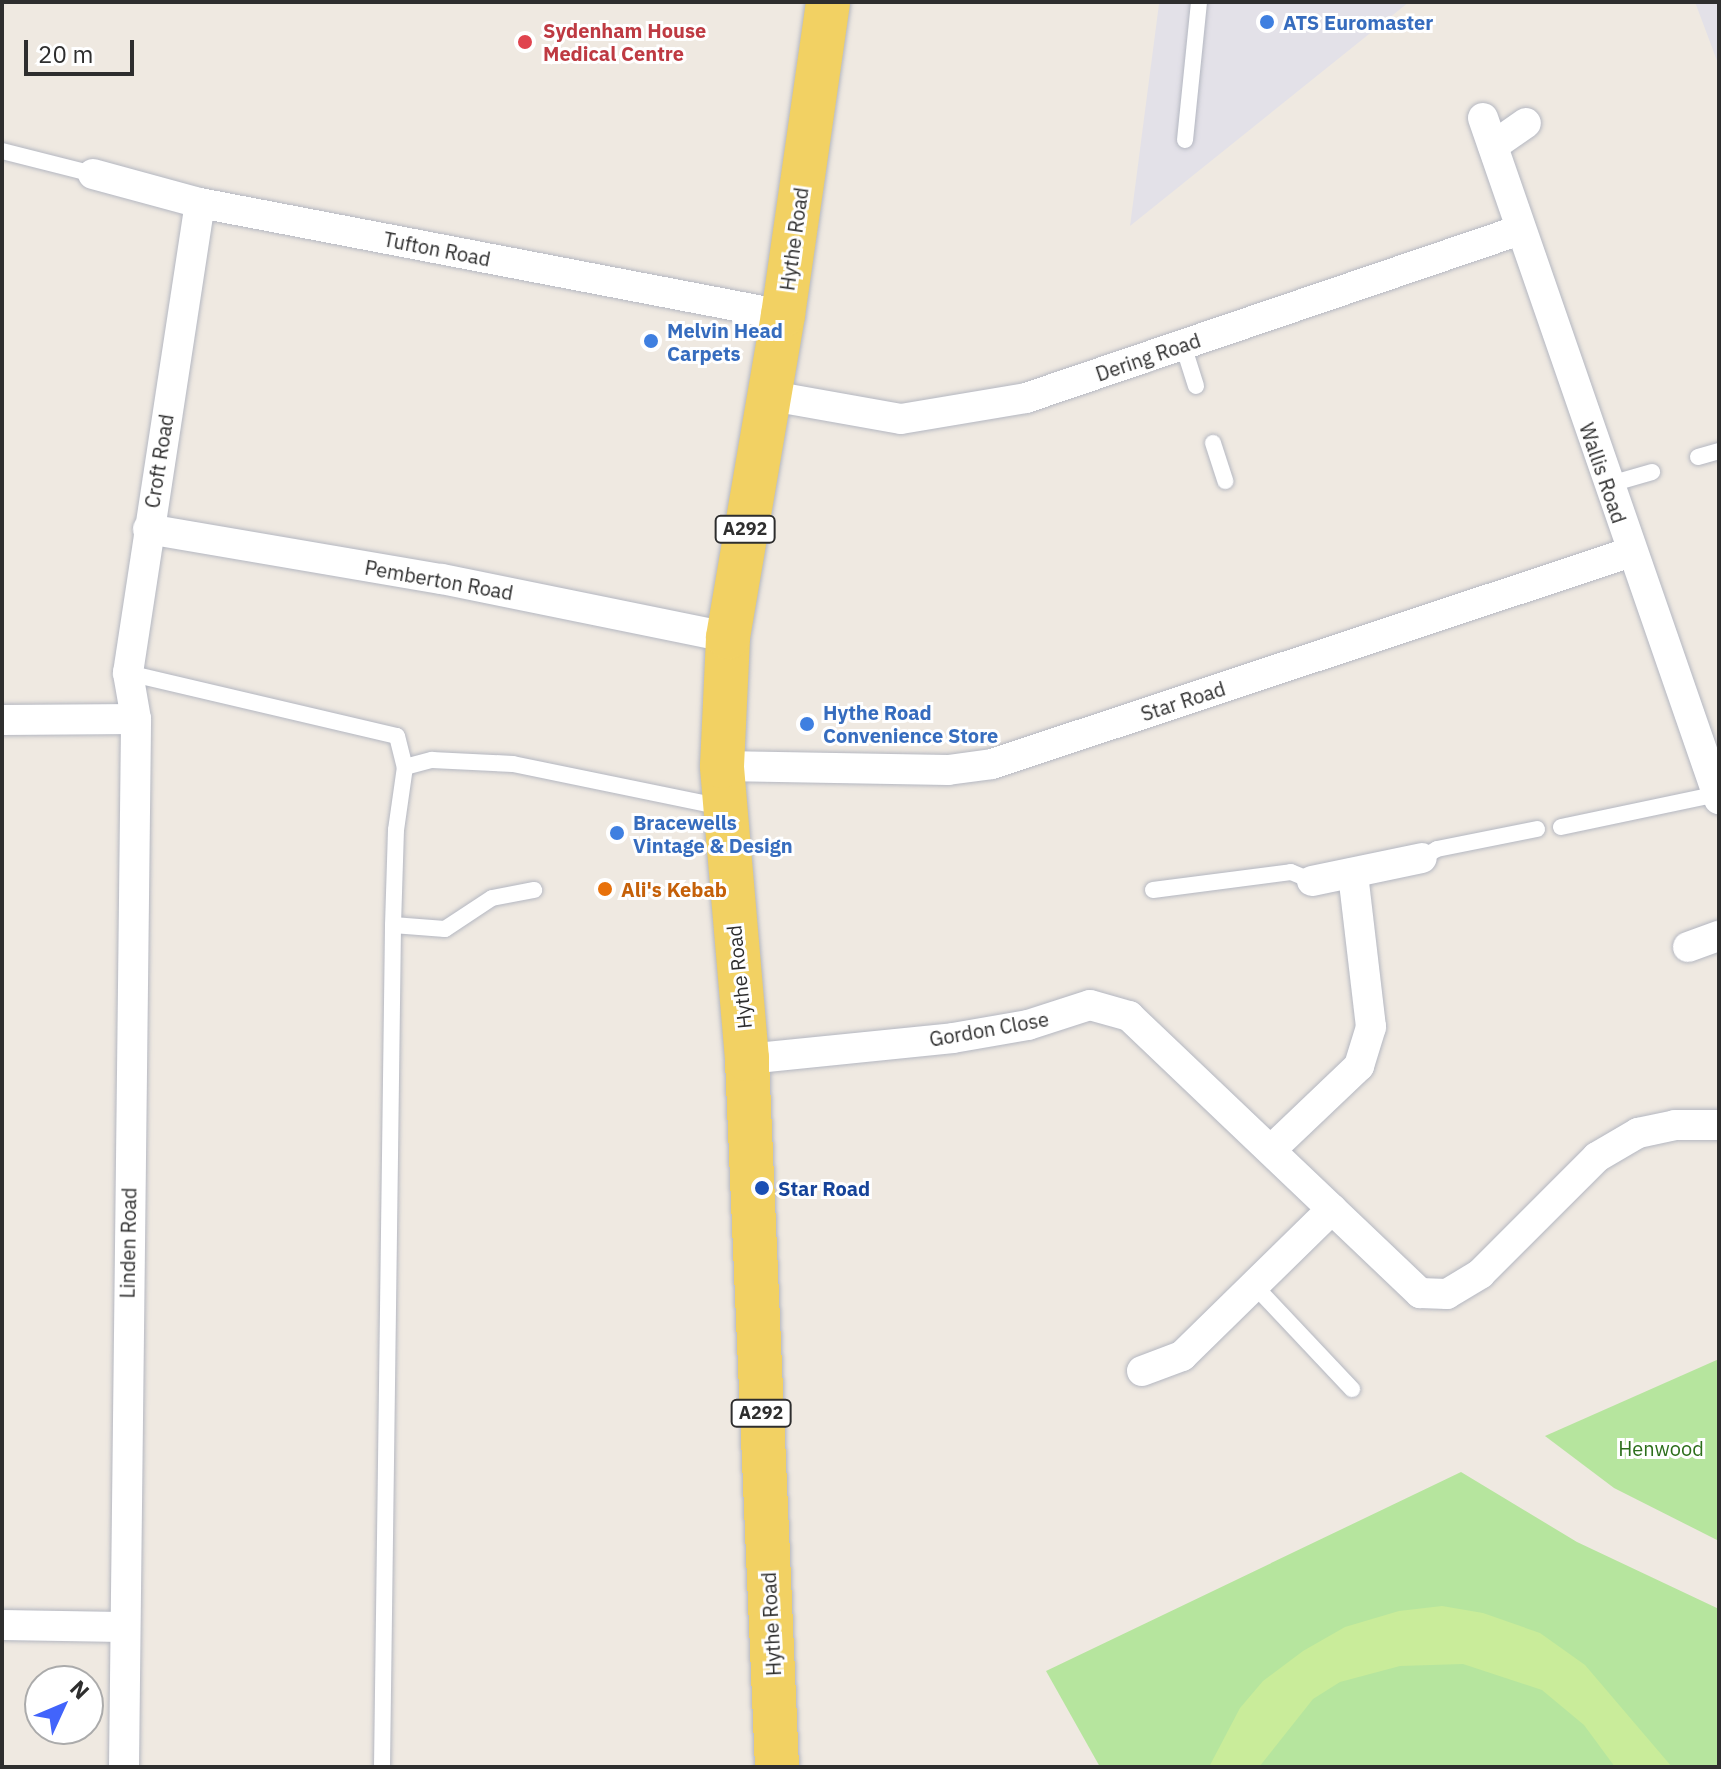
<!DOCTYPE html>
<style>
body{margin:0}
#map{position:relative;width:1721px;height:1769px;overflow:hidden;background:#efe9e1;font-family:"IBM Plex Sans",sans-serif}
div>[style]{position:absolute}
.industrial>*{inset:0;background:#e3e1e8}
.green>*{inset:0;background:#b6e59e}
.pitch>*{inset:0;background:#c9ec9a}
.roads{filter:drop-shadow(0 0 2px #b4b7c1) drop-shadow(0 0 2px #b4b7c1)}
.lane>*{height:16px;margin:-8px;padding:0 8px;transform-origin:8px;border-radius:8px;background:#fff}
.street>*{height:30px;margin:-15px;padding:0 15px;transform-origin:15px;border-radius:15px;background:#fff}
.primary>*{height:44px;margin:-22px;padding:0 22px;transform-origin:22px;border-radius:22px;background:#f2d163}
.dots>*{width:22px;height:22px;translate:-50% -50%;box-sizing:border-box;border:4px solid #fff;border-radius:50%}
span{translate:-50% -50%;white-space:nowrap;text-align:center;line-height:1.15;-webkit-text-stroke:6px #fff;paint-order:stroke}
.shield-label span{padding:2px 6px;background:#fff;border:2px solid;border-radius:6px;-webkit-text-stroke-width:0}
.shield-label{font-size:18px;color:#2e2e2e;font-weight:700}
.shop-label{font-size:20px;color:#366cbe;font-weight:700}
.left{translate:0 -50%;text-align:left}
.health-label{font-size:20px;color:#be3a42;font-weight:700}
.street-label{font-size:20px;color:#2e2e2e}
.food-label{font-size:20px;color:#c56008;font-weight:700}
.transit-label{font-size:20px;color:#164399;font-weight:700}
.park-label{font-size:20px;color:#2c6e1b}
.frame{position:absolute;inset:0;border:4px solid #2e2e2e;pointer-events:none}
.north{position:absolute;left:24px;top:1665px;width:80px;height:80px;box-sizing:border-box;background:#fff;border:2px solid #ababab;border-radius:50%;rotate:46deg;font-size:22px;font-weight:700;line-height:32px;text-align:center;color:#2e2e2e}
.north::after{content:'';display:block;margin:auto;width:28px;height:36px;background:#4264fb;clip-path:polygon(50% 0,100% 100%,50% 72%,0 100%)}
.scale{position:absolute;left:24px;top:40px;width:110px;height:36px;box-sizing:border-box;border:4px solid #2e2e2e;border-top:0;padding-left:10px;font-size:24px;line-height:28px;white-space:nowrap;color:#2e2e2e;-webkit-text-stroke:6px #fff;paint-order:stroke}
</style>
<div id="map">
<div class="industrial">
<i style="clip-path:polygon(1154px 2px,1409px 2px,1130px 226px,1159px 4px)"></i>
<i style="clip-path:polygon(1695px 2px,1719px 2px,1719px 65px,1716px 58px)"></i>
</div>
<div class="green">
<i style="clip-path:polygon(1719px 1359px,1719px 1541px,1614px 1488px,1545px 1436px)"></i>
<i style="clip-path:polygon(1461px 1472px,1577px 1542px,1719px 1609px,1719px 1767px,1100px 1767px,1046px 1671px)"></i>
</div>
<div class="pitch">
<i style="clip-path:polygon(1442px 1606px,1483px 1613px,1540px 1633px,1585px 1665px,1672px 1767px,1615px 1767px,1584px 1725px,1542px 1690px,1463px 1664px,1400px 1666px,1340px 1682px,1313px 1699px,1259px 1767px,1209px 1767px,1240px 1708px,1263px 1681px,1303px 1651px,1345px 1627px,1399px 1611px)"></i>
</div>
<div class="roads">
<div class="lane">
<i style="left:1185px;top:140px;width:139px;rotate:-84.2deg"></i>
<i style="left:2px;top:151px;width:94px;rotate:14.2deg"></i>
<i style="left:1183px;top:345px;width:43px;rotate:72.4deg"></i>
<i style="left:1213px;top:443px;width:40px;rotate:72deg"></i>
<i style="left:1698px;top:457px;width:22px;rotate:-16deg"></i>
<i style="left:1607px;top:485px;width:47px;rotate:-16.1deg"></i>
<i style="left:128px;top:673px;width:276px;rotate:13.2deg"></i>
<i style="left:397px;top:736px;width:32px;rotate:76deg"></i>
<i style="left:405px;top:767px;width:28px;rotate:-15deg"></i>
<i style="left:432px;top:760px;width:81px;rotate:2.8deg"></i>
<i style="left:513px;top:764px;width:213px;rotate:11.6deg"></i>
<i style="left:1561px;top:827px;width:159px;rotate:-11.9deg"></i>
<i style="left:1422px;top:858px;width:17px;rotate:-31deg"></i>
<i style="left:1437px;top:849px;width:102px;rotate:-11.3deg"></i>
<i style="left:1153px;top:890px;width:139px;rotate:-7.4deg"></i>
<i style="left:1291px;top:872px;width:23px;rotate:23deg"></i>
<i style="left:393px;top:925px;width:52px;rotate:4.4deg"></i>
<i style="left:445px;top:929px;width:56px;rotate:-33.4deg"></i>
<i style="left:492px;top:898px;width:43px;rotate:-10.8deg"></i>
<i style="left:1254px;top:1285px;width:143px;rotate:46.7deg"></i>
<i style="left:382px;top:1767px;width:842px;rotate:-89.25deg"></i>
<i style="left:393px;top:925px;width:95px;rotate:-88.2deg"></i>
<i style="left:396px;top:830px;width:64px;rotate:-81.9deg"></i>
</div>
<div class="street">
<i style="left:1483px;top:118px;width:721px;rotate:70.89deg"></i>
<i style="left:1493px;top:146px;width:40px;rotate:-34.9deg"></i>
<i style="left:93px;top:174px;width:111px;rotate:15.2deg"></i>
<i style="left:200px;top:203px;width:594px;rotate:10.87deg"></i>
<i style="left:766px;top:395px;width:137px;rotate:10.1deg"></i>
<i style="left:901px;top:419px;width:127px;rotate:-9.5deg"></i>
<i style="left:1026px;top:398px;width:522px;rotate:-18.78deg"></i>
<i style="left:148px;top:529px;width:298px;rotate:9.7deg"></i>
<i style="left:442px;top:579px;width:292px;rotate:11.5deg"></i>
<i style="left:2px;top:720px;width:134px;rotate:-0.4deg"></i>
<i style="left:722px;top:766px;width:226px;rotate:1deg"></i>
<i style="left:948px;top:770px;width:44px;rotate:-7.8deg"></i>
<i style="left:992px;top:764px;width:673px;rotate:-18.35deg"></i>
<i style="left:1312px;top:881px;width:112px;rotate:-11.8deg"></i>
<i style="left:1688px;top:947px;width:33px;rotate:-20deg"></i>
<i style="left:747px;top:1059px;width:207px;rotate:-5.8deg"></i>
<i style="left:953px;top:1038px;width:76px;rotate:-9.8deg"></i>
<i style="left:1028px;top:1025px;width:65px;rotate:-17.9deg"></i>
<i style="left:1090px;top:1005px;width:41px;rotate:15.8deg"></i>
<i style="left:1129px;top:1016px;width:402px;rotate:43.6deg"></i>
<i style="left:1420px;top:1293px;width:27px;rotate:2deg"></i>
<i style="left:1447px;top:1294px;width:39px;rotate:-31deg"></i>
<i style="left:1480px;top:1274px;width:165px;rotate:-45deg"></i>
<i style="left:1597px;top:1157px;width:48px;rotate:-30.3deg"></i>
<i style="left:1638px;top:1133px;width:38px;rotate:-12deg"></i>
<i style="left:1675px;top:1125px;width:44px"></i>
<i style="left:1273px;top:1148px;width:119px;rotate:-43.6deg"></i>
<i style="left:1359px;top:1066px;width:41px;rotate:-72.9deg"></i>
<i style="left:1371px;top:1027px;width:155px;rotate:-96.7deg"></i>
<i style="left:1142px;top:1371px;width:43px;rotate:-20.6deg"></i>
<i style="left:1182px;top:1356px;width:210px;rotate:-44.4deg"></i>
<i style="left:2px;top:1625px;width:120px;rotate:1deg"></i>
<i style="left:124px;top:1767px;width:1048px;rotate:-89.34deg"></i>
<i style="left:136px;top:719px;width:47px;rotate:-99.9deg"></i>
<i style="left:128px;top:673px;width:475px;rotate:-81.3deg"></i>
</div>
<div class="primary">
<i style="left:777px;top:1767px;width:709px;rotate:-92.43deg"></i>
<i style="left:747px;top:1059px;width:294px;rotate:-94.9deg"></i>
<i style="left:722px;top:766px;width:129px;rotate:-87.3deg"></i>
<i style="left:728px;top:637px;width:327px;rotate:-80.3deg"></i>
<i style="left:783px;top:315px;width:316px;rotate:-81.8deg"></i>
</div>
</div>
<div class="dots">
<i style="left:1267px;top:22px;background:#3f7fe0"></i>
<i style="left:525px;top:42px;background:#e0444e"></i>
<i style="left:651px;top:341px;background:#3f7fe0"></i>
<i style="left:807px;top:724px;background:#3f7fe0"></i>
<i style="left:617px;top:833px;background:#3f7fe0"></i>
<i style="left:605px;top:889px;background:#e8710a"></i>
<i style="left:762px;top:1188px;background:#1a4fb4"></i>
</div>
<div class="shield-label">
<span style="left:745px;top:529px">A292</span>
<span style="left:761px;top:1413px">A292</span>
</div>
<div class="shop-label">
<span class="left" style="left:1283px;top:22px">ATS Euromaster</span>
<span class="left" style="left:667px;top:342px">Melvin Head<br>Carpets</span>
<span class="left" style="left:823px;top:724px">Hythe Road<br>Convenience Store</span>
<span class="left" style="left:633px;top:834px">Bracewells<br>Vintage &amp; Design</span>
</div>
<div class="health-label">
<span class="left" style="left:543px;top:42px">Sydenham House<br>Medical Centre</span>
</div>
<div class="street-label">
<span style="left:794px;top:239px;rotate:-82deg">Hythe Road</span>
<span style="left:437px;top:249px;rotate:11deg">Tufton Road</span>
<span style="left:1148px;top:357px;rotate:-19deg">Dering Road</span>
<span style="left:159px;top:461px;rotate:-81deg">Croft Road</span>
<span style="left:1603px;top:473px;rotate:71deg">Wallis Road</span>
<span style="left:439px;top:580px;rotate:10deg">Pemberton Road</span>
<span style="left:1183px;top:701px;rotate:-18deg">Star Road</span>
<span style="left:739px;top:977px;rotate:-96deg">Hythe Road</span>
<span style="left:989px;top:1029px;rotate:-10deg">Gordon Close</span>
<span style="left:128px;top:1243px;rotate:-89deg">Linden Road</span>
<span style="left:771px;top:1624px;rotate:-93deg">Hythe Road</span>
</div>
<div class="food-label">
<span class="left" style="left:621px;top:889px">Ali's Kebab</span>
</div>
<div class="transit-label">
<span class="left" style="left:778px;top:1188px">Star Road</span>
</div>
<div class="park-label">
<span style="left:1661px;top:1448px">Henwood</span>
</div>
<div class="frame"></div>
<div class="north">N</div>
<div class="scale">20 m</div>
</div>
